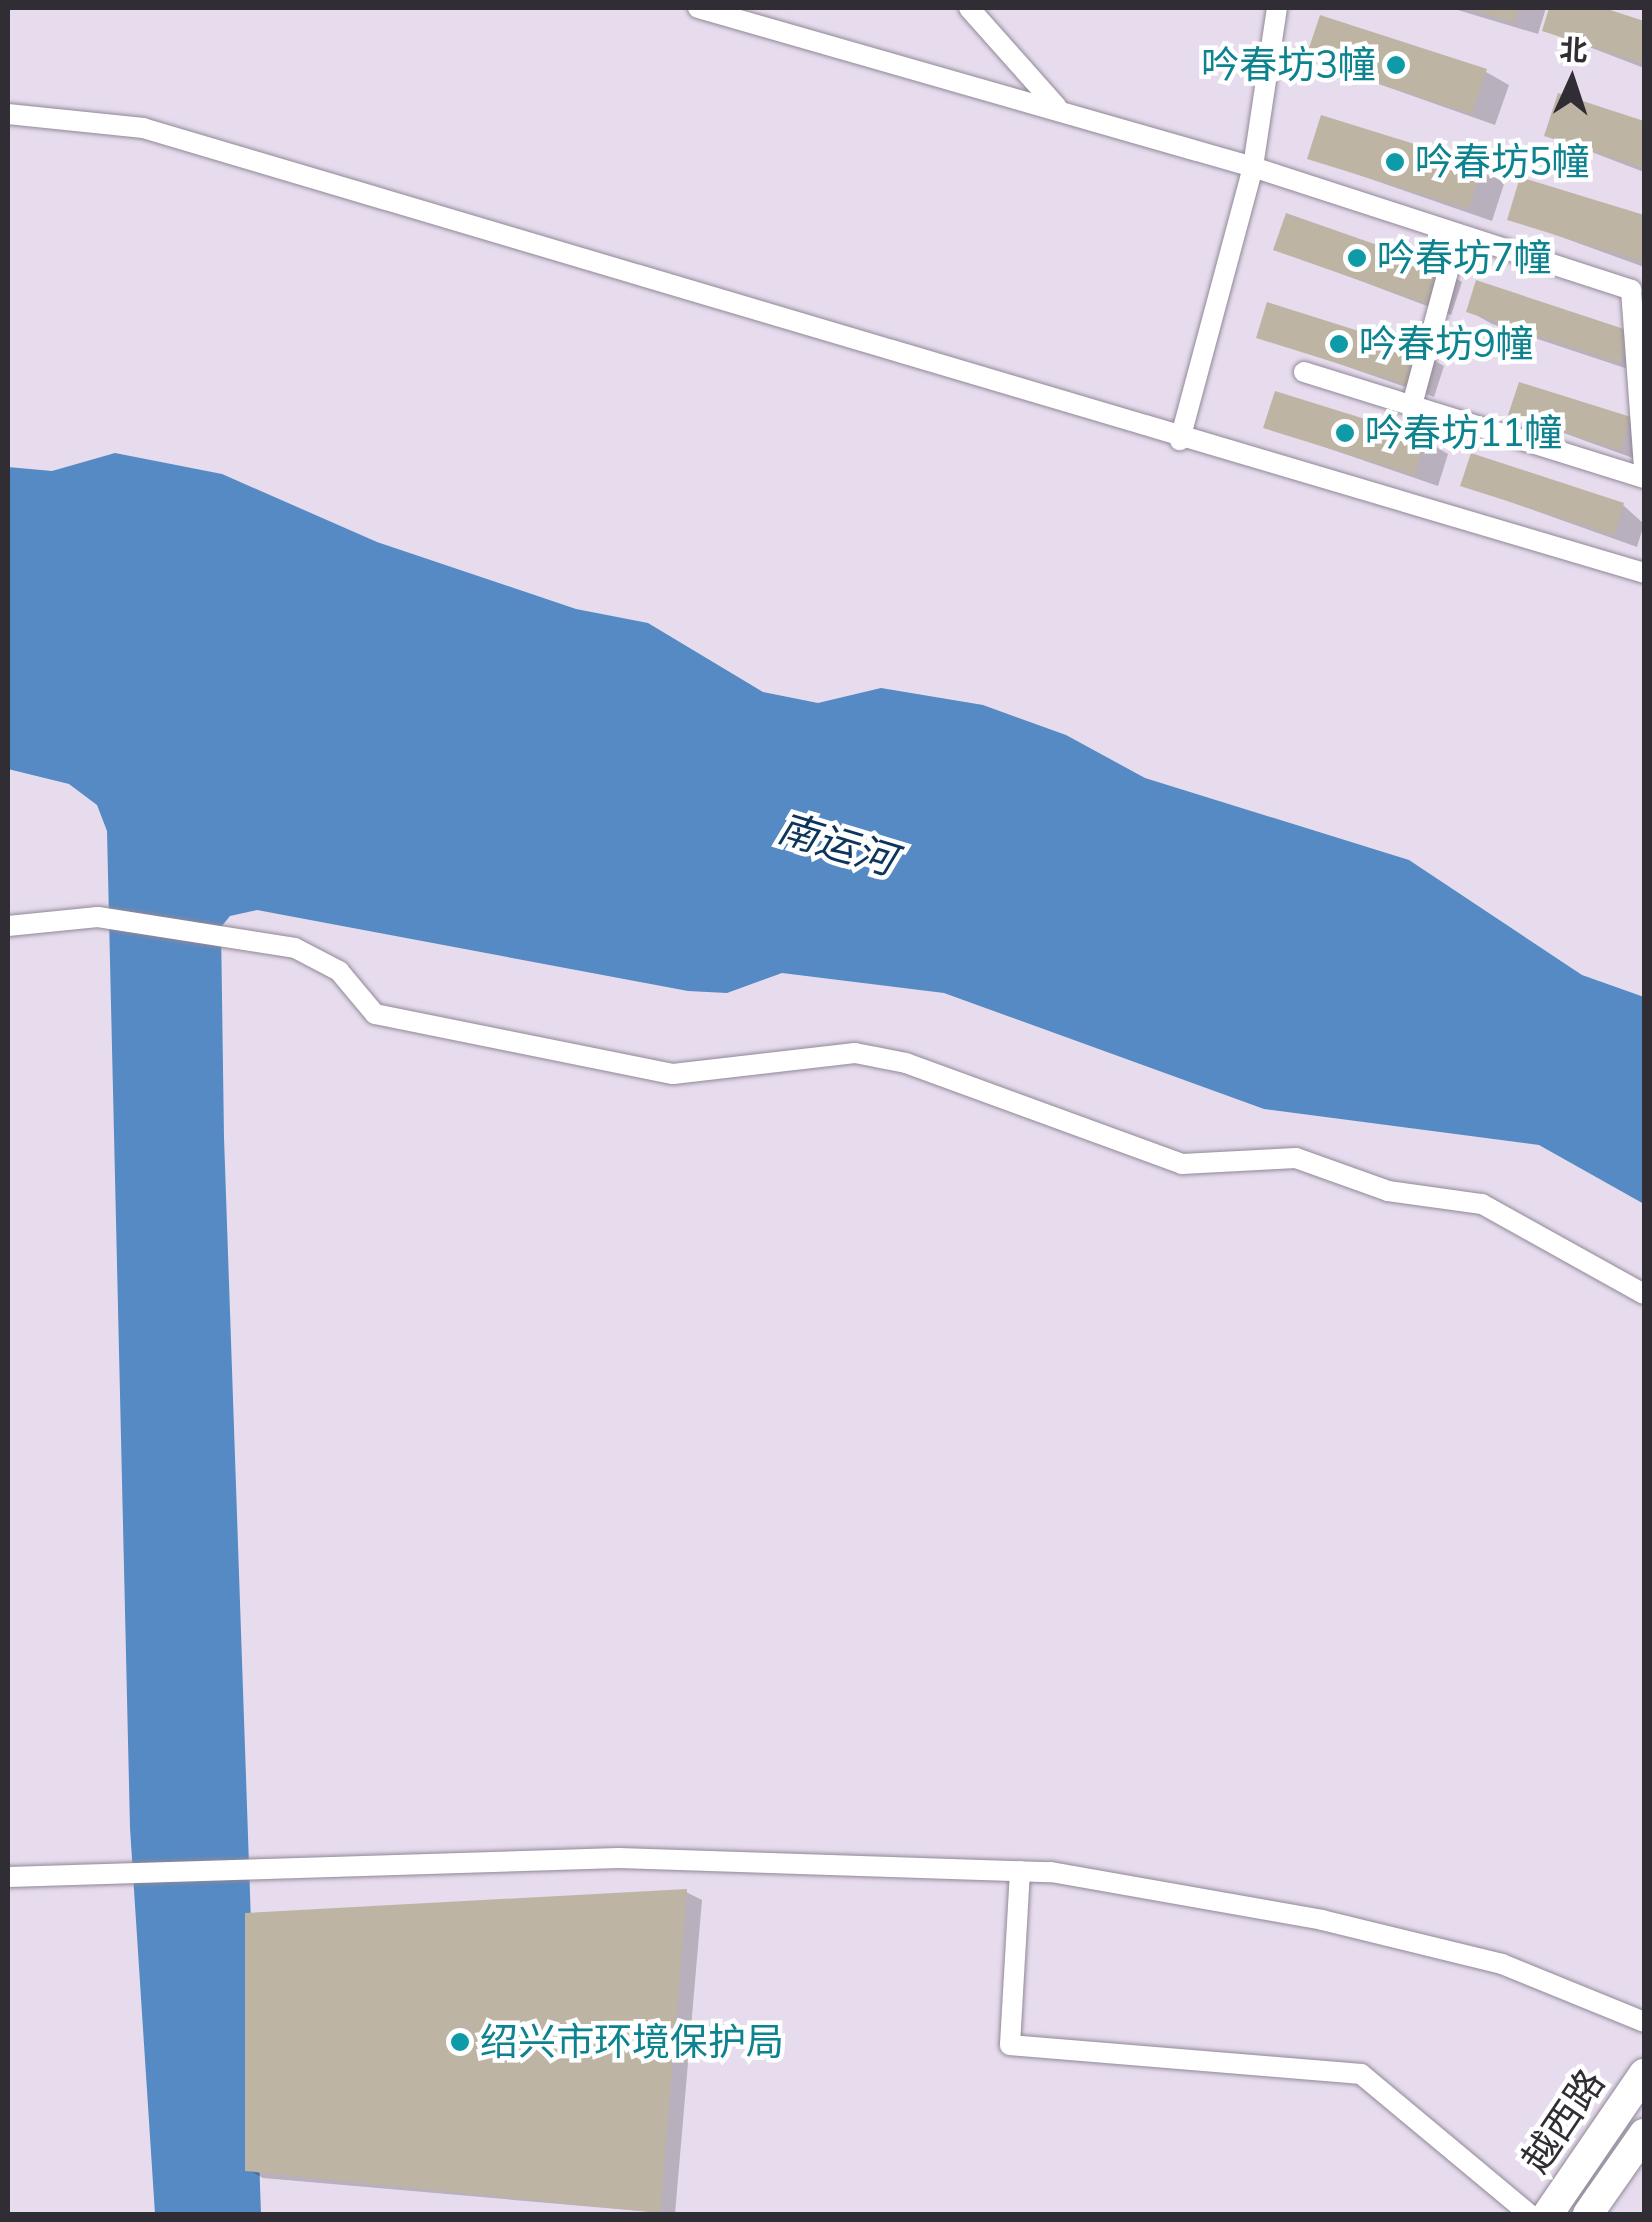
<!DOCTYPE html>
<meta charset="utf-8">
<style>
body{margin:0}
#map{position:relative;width:1652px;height:2222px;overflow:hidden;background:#e6dced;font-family:Mulish,"Noto Sans SC",sans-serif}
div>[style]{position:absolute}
.water>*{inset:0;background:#568ac4}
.shadow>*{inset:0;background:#0003}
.building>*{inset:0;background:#beb4a4}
.roads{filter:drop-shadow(0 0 2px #918897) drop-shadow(0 0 2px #918897)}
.street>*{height:20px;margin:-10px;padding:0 10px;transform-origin:10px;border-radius:10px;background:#fff}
.secondary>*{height:30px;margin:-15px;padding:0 15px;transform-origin:15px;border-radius:15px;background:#fff}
.dots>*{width:28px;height:28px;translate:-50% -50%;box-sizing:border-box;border:5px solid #fff;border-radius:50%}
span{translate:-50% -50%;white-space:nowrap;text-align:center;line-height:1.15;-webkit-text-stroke:9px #fff;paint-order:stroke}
.culture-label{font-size:38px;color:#0d838f}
.right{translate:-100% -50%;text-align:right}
.left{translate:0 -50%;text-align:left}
.street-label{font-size:38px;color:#312d34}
.water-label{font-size:40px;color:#0d345a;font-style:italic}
.frame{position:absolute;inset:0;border:10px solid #312d34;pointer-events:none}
.north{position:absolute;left:1522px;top:30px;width:100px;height:100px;-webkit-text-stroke:8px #fff;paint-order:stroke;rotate:3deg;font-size:28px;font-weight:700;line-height:40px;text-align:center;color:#312d34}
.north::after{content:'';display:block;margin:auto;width:35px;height:45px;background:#312d34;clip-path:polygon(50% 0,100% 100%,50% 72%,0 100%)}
</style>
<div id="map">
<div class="water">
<i style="clip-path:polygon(115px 453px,222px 474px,377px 542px,576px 609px,648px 623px,763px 692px,818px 703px,881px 688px,983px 705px,1066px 735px,1145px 778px,1409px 860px,1582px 975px,1644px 997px,1644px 1204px,1539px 1145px,1264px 1109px,944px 993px,782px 973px,727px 993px,688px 991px,257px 910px,230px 916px,221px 927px,224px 1137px,261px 2214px,155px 2214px,130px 1828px,107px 831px,97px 805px,69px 784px,8px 769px,8px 467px,52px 471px)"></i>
</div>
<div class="shadow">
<i style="clip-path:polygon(1451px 8px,1546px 8px,1538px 34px)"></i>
<i style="clip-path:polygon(1552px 8px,1596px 8px,1644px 23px,1644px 68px,1545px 30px)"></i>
<i style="clip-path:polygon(1308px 59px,1486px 72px,1509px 85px,1495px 125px)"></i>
<i style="clip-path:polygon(1560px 96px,1644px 123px,1644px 172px,1547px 135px)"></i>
<i style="clip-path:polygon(1323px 118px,1505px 181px,1492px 221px,1310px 158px)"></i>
<i style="clip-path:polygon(1521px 180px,1644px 218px,1644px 267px,1509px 218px)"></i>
<i style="clip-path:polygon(1276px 249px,1439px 269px,1462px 282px,1451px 315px)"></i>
<i style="clip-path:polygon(1469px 311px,1629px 333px,1643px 374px,1492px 324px)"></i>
<i style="clip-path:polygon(1259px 336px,1421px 353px,1444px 366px,1434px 397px)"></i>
<i style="clip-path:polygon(1511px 414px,1630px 419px,1644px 428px,1644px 462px)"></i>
<i style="clip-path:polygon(1266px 427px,1425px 440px,1448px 454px,1438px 486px)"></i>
<i style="clip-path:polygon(1463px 485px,1623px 505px,1644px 524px,1637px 547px)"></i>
<i style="clip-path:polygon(686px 1892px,702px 1900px,675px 2214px,263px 2178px,247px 2169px)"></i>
</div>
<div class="building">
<i style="clip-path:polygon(1467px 8px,1519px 8px,1514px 23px)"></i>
<i style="clip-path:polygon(1549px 8px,1604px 8px,1644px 21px,1644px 64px,1542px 31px)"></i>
<i style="clip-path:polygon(1320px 15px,1487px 69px,1472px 114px,1305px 60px)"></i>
<i style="clip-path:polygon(1558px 93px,1644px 121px,1644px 168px,1544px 136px)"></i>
<i style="clip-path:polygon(1321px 115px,1482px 165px,1469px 209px,1307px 159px)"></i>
<i style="clip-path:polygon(1520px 177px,1644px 215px,1644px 262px,1507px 220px)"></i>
<i style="clip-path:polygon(1286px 213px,1440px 267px,1427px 304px,1273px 250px)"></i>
<i style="clip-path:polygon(1476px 280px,1630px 331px,1620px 363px,1466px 312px)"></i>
<i style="clip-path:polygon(1267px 302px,1422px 351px,1410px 386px,1256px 338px)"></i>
<i style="clip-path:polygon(1519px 382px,1631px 417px,1620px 450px,1508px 415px)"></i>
<i style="clip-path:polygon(1275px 391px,1426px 438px,1414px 475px,1263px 428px)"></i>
<i style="clip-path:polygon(1471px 453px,1624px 503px,1614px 535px,1460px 486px)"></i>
<i style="clip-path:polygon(687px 1889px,660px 2213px,245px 2171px,245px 1913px)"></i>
</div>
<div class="roads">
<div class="street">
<i style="left:698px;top:8px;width:577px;rotate:15.99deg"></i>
<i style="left:1253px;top:167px;width:283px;rotate:105deg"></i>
<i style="left:969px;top:8px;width:132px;rotate:48.4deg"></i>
<i style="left:1277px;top:8px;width:161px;rotate:98.6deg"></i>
<i style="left:1253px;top:167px;width:398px;rotate:18deg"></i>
<i style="left:1631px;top:290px;width:179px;rotate:85.8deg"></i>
<i style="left:8px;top:114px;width:136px;rotate:5.9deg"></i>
<i style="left:143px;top:128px;width:1566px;rotate:16.51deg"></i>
<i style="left:1304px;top:372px;width:356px;rotate:17.3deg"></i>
<i style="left:1412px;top:405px;width:176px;rotate:-74.9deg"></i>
<i style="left:8px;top:926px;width:90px;rotate:-5.7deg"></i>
<i style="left:98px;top:917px;width:199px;rotate:8.9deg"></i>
<i style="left:295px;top:948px;width:50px;rotate:27.6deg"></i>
<i style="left:339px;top:971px;width:56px;rotate:50.1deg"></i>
<i style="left:375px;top:1014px;width:304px;rotate:11.4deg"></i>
<i style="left:673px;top:1074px;width:183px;rotate:-6.6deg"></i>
<i style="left:855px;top:1053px;width:52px;rotate:11.1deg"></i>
<i style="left:906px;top:1063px;width:294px;rotate:20.1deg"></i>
<i style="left:1182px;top:1164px;width:114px;rotate:-3deg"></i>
<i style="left:1296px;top:1158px;width:98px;rotate:19.7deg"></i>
<i style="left:1388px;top:1191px;width:95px;rotate:7.9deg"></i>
<i style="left:1482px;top:1204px;width:185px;rotate:29.1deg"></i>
<i style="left:1020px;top:1871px;width:174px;rotate:93.3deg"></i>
<i style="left:1010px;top:2045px;width:352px;rotate:4.7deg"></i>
<i style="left:1361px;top:2074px;width:219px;rotate:39.8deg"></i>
<i style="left:8px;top:1877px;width:611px;rotate:-1.78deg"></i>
<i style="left:619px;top:1858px;width:432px;rotate:1.9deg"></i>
<i style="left:1051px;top:1872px;width:275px;rotate:10deg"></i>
<i style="left:1322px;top:1920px;width:185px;rotate:13.7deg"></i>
<i style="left:1502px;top:1964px;width:153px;rotate:22.2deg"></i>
</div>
<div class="secondary">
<i style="left:1548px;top:2214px;width:170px;rotate:-55.6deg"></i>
<i style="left:1588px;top:2214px;width:98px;rotate:-55deg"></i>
</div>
</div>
<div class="dots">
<i style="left:1396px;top:65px;background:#0f9aa8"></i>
<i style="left:1395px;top:162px;background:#0f9aa8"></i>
<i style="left:1357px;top:258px;background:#0f9aa8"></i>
<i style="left:1339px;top:344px;background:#0f9aa8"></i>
<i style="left:1345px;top:433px;background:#0f9aa8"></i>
<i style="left:460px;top:2042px;background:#0f9aa8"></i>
</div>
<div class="culture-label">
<span class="right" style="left:1376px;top:65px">吟春坊3幢</span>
<span class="left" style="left:1415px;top:162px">吟春坊5幢</span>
<span class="left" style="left:1377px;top:258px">吟春坊7幢</span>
<span class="left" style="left:1359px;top:344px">吟春坊9幢</span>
<span class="left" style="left:1365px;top:433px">吟春坊11幢</span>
<span class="left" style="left:480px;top:2042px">绍兴市环境保护局</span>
</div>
<div class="street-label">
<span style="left:1563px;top:2121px;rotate:-56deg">越西路</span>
</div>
<div class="water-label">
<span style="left:837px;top:843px;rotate:17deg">南运河</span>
</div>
<div class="frame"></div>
<div class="north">北</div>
</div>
